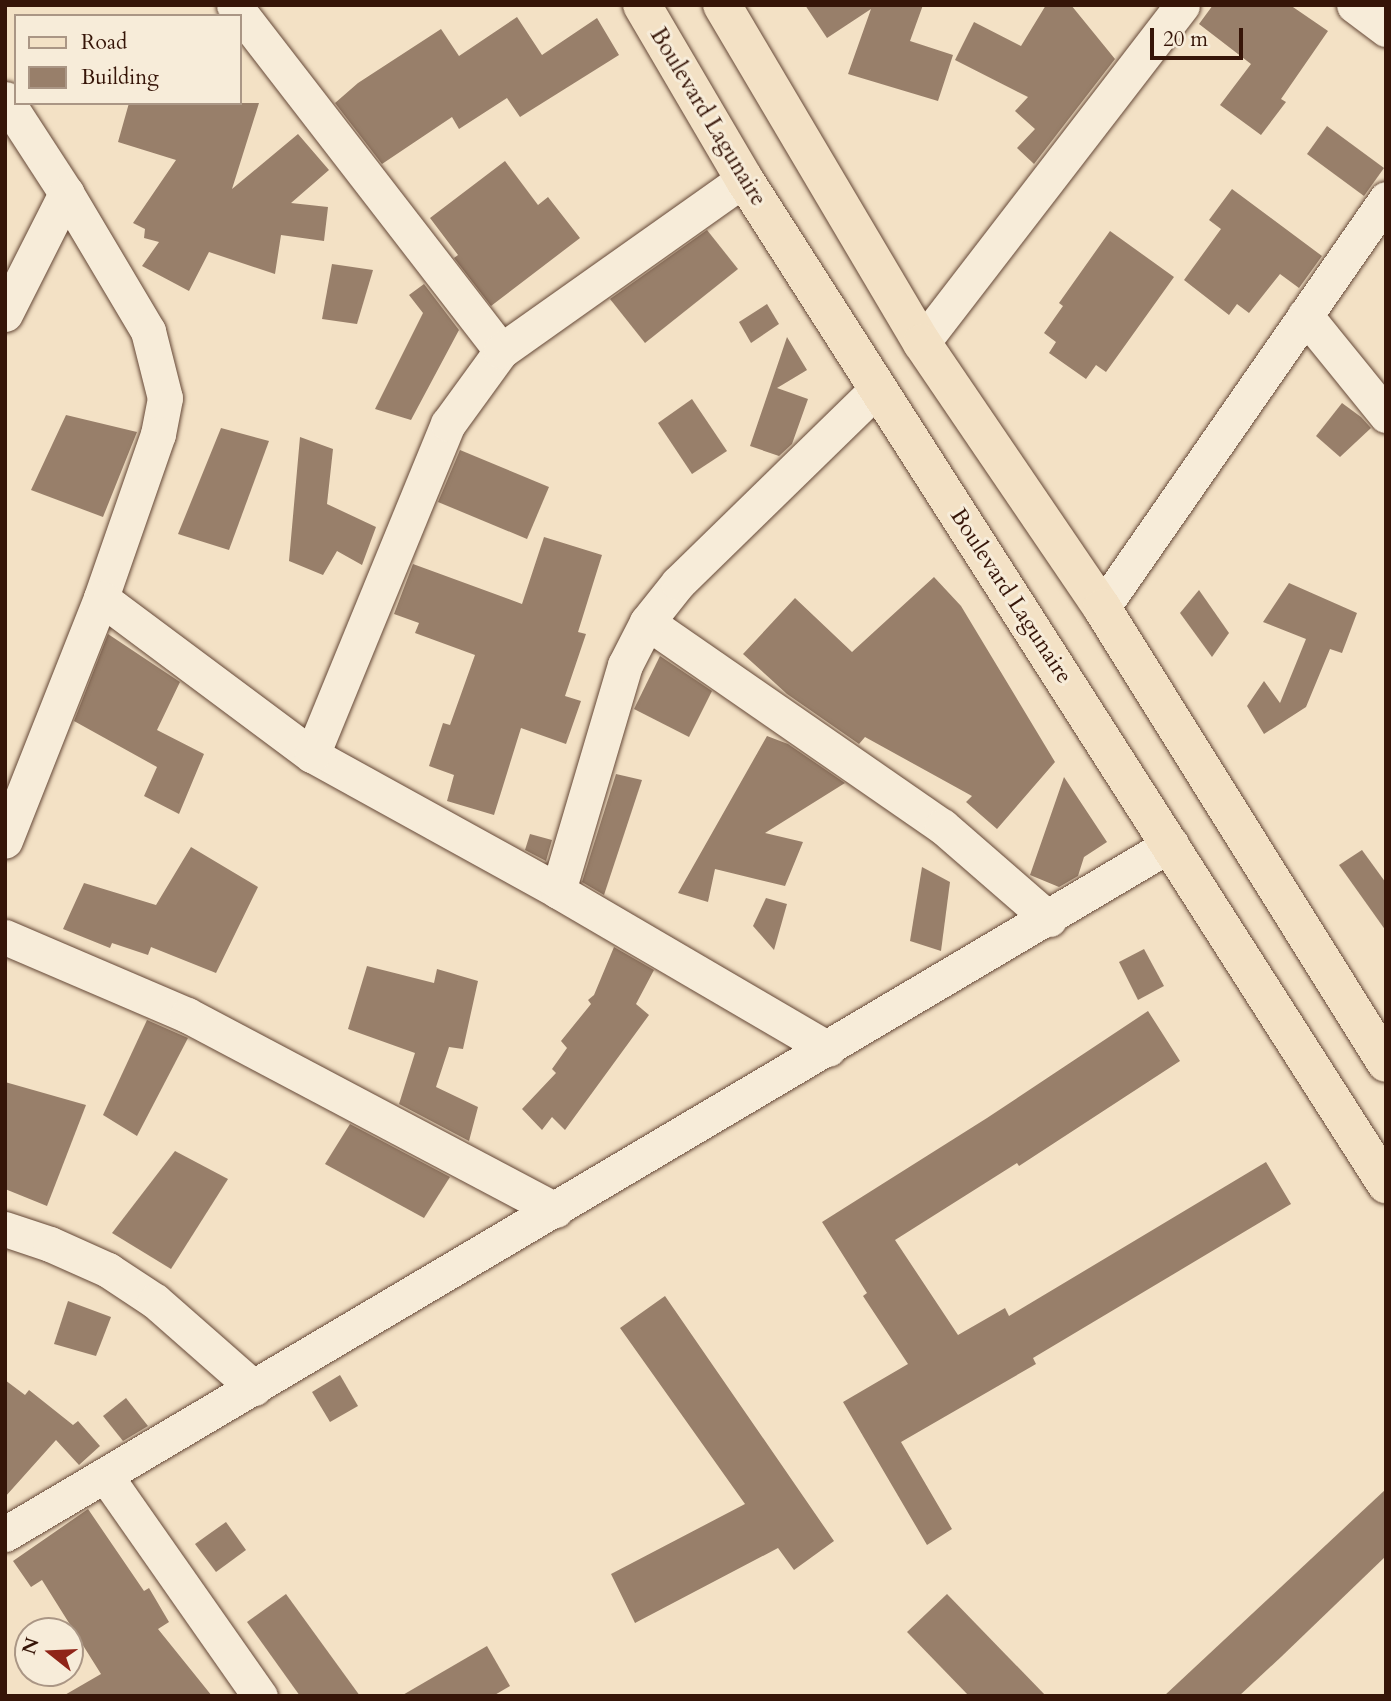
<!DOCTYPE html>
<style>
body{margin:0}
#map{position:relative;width:1391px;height:1701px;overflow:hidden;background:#f3e1c5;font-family:Cardo,serif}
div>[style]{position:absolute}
.building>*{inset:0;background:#987f6a}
.roads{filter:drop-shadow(0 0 2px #654837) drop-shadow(0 0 2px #654837)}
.minor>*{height:35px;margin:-17.5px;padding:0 17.5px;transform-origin:17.5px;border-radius:17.5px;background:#f7ecd9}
.major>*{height:38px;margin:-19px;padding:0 19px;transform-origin:19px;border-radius:19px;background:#f3e1c5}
span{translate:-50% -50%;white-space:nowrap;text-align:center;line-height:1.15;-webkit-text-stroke:6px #f7ecd9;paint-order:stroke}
.street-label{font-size:23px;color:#361508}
.frame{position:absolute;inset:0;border:7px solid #361508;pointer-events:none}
.legend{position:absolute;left:14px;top:14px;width:228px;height:91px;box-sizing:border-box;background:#f7ecd9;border:2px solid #aa9685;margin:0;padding:9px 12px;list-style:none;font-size:21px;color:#361508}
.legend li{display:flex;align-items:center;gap:14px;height:35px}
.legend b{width:35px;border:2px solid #aa9685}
.north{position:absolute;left:14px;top:1617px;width:70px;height:70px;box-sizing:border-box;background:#f7ecd9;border:2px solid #aa9685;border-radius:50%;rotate:288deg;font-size:19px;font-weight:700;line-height:28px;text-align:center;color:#361508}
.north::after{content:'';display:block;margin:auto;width:24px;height:32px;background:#8f2418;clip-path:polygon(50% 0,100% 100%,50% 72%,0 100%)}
.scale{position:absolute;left:1150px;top:28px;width:93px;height:32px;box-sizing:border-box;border:4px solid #361508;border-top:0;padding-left:9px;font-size:21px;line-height:24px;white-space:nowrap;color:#361508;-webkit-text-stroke:5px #f7ecd9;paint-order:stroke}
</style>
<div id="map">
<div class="building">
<i style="clip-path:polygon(805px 5px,923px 5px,910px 41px,953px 55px,938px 101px,848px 74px,871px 9px,827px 38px)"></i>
<i style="clip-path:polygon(1046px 5px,1071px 5px,1115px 59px,1034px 164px,1017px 148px,1035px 129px,1015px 111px,1028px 97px,955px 60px,974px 22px,1021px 46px)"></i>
<i style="clip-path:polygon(1213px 5px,1290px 5px,1328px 31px,1281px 99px,1286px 102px,1261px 135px,1220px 105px,1251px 64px,1199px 24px)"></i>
<i style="clip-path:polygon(517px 17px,542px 55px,597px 18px,619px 55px,520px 117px,507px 98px,459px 129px,452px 117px,382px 164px,335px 103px,358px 83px,441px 29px,459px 56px)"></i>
<i style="clip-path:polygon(129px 103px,259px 103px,232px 189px,298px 134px,329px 170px,291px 203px,328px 207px,324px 241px,281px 235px,275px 274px,209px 252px,189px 291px,142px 266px,159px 242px,144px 238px,145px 229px,133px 223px,176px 160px,118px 142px)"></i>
<i style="clip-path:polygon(1327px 126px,1384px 168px,1364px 196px,1307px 154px)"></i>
<i style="clip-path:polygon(505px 161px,538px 205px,548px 197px,580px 238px,491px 306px,454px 258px,458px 255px,430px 218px)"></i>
<i style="clip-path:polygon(1232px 189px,1322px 256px,1299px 288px,1280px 274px,1249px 313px,1237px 304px,1229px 315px,1184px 280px,1221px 229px,1209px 220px)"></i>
<i style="clip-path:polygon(707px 230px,738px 269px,645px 343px,610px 299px)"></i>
<i style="clip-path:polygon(1110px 231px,1174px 277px,1106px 372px,1096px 365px,1086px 379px,1049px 353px,1056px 342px,1044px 333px,1063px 306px,1059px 303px)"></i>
<i style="clip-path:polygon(332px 264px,373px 270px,357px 324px,322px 319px)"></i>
<i style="clip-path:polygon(424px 284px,459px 330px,411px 420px,375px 409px,423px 313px,409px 295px)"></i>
<i style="clip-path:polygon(767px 304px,779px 324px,751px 343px,739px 322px)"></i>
<i style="clip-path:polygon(787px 337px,807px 370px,777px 388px,808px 399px,792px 444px,779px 456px,750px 446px)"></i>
<i style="clip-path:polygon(692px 399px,727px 451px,692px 474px,658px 423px)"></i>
<i style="clip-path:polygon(1342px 403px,1361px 417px,1371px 428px,1340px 457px,1316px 436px)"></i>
<i style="clip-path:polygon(66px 415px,137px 432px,103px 517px,31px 490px)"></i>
<i style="clip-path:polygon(221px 428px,269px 441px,229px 550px,178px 534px)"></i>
<i style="clip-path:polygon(300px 437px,333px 449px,327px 504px,376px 527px,362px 565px,337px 551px,323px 575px,289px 561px)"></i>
<i style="clip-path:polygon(460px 450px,549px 487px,527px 539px,438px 502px)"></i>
<i style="clip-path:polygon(544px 537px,602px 555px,578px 632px,586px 634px,565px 696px,581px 701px,566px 744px,521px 728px,494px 815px,447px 801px,454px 775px,429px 766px,443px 723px,450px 725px,475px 655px,415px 633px,419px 623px,394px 614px,413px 564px,522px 604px)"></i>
<i style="clip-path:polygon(934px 577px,961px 606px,1055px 762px,997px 829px,966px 802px,972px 796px,865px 737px,859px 744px,787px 694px,743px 654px,795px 598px,852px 652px)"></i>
<i style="clip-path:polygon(1289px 583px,1357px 613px,1342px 653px,1330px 649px,1306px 707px,1264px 734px,1247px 706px,1264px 681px,1280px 703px,1306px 639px,1263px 622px)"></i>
<i style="clip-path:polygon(1199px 590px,1229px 633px,1212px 657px,1180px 613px)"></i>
<i style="clip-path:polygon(108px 634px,180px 682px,157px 730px,204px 754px,179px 814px,144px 796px,157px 767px,74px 721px)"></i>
<i style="clip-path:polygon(660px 656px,712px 691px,689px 737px,634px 709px)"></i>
<i style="clip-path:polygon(767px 736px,788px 744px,845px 783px,765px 833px,803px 842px,785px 886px,715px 869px,708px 902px,678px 893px)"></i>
<i style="clip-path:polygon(616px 774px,642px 780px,604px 895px,582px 882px)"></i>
<i style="clip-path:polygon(1064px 777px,1107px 842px,1084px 857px,1078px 876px,1059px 887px,1030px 875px)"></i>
<i style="clip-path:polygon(530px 834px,552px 840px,546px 861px,525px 850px)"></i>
<i style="clip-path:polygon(191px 847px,258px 887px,216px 973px,151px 947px,148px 955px,112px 943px,110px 948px,63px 929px,84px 883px,156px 905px)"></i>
<i style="clip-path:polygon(1362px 850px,1386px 883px,1386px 931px,1339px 865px)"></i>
<i style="clip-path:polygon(922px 867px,950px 882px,941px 951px,910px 941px)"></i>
<i style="clip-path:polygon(766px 898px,787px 904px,774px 950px,753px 926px)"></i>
<i style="clip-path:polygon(614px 947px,654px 970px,636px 1004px,649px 1015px,565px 1130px,552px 1117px,542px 1130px,522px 1109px,556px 1073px,552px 1069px,567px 1048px,561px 1041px,591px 1004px,588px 1000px,594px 995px)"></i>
<i style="clip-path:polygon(1144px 949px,1164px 986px,1138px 1000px,1119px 962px)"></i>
<i style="clip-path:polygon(367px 966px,434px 983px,437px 969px,478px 981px,463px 1049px,449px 1047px,436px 1087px,478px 1107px,469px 1141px,399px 1104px,415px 1053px,348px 1029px)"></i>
<i style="clip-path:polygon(1148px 1011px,1180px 1061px,1019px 1166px,1017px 1163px,895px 1240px,958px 1335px,1005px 1308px,1009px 1316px,1266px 1162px,1291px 1204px,1033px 1358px,1036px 1364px,901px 1442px,952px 1529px,927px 1545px,843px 1402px,908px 1364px,863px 1296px,867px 1293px,822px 1222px,987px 1118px)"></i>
<i style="clip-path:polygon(147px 1020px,188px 1038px,137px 1136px,103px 1115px)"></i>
<i style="clip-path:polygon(5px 1082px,86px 1105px,47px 1206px,5px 1189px)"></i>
<i style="clip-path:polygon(350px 1124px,450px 1177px,424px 1218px,325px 1164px)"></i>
<i style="clip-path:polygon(175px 1151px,228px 1179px,171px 1269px,112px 1233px)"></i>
<i style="clip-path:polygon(665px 1296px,834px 1541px,794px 1570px,778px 1548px,635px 1623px,611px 1574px,745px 1504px,620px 1328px)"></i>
<i style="clip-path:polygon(68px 1301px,111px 1317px,96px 1356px,54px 1344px)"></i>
<i style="clip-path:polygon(340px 1375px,358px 1406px,330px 1422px,312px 1392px)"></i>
<i style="clip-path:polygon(5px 1380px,25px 1395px,29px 1390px,73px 1425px,78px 1421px,100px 1446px,79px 1465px,56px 1440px,5px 1497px)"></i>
<i style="clip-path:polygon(126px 1398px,148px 1426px,123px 1441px,103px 1416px)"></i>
<i style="clip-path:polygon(1386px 1489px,1386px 1556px,1281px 1657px,1239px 1696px,1164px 1696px)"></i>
<i style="clip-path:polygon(88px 1509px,144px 1591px,149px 1588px,169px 1622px,158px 1629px,212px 1696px,63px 1696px,101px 1674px,42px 1580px,31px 1587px,13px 1561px)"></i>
<i style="clip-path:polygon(226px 1522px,246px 1550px,216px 1572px,195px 1544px)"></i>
<i style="clip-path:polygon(286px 1594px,360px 1696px,300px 1696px,247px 1622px)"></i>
<i style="clip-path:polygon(947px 1594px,1046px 1696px,969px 1696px,907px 1632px)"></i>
<i style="clip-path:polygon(487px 1646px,510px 1686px,493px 1696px,401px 1696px)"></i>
</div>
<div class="roads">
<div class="minor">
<i style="left:234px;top:5px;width:437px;rotate:52.3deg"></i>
<i style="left:1354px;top:5px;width:40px;rotate:37deg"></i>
<i style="left:5px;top:99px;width:112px;rotate:57deg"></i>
<i style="left:66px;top:193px;width:161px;rotate:59.3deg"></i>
<i style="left:148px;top:331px;width:69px;rotate:75.8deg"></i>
<i style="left:165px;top:398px;width:37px;rotate:101deg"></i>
<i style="left:158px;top:434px;width:174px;rotate:109.2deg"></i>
<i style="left:101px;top:598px;width:261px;rotate:111.6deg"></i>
<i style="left:5px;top:314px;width:136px;rotate:-63.2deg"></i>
<i style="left:1305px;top:315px;width:129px;rotate:51deg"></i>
<i style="left:922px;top:343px;width:426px;rotate:-52.4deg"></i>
<i style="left:101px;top:598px;width:263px;rotate:36.7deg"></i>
<i style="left:312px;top:755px;width:281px;rotate:28.9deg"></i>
<i style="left:558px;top:891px;width:313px;rotate:30.3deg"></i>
<i style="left:1102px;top:608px;width:498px;rotate:-55.2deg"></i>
<i style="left:647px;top:622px;width:359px;rotate:34.7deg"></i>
<i style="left:942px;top:826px;width:142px;rotate:41deg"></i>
<i style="left:312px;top:755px;width:358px;rotate:-67.7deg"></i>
<i style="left:448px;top:424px;width:90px;rotate:-54deg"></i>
<i style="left:501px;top:351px;width:298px;rotate:-35.3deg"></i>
<i style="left:558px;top:891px;width:236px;rotate:-73.5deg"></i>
<i style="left:625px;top:665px;width:48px;rotate:-62.9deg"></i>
<i style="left:647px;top:622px;width:50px;rotate:-51.5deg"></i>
<i style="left:678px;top:583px;width:279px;rotate:-44.3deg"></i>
<i style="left:5px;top:937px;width:198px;rotate:23.2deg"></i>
<i style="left:187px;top:1015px;width:417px;rotate:27.9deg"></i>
<i style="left:5px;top:1229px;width:47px;rotate:18.4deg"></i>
<i style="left:50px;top:1244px;width:64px;rotate:24.1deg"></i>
<i style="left:108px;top:1270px;width:56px;rotate:33.4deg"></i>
<i style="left:155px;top:1301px;width:132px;rotate:41.3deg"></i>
<i style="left:105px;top:1475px;width:270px;rotate:55deg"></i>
<i style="left:5px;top:1534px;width:1355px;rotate:-30.62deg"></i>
</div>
<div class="major">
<i style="left:642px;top:5px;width:202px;rotate:59.6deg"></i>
<i style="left:744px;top:179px;width:1193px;rotate:57.43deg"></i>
<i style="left:722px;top:5px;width:393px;rotate:59.4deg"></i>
<i style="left:922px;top:343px;width:320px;rotate:55.8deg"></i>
<i style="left:1102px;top:608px;width:536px;rotate:58.03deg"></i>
</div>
</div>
<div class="street-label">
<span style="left:708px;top:117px;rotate:59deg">Boulevard Lagunaire</span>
<span style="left:1011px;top:596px;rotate:57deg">Boulevard Lagunaire</span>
</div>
<div class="frame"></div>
<ul class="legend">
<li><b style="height:9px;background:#f3e1c5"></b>Road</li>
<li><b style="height:19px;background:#987f6a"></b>Building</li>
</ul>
<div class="north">N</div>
<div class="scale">20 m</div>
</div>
